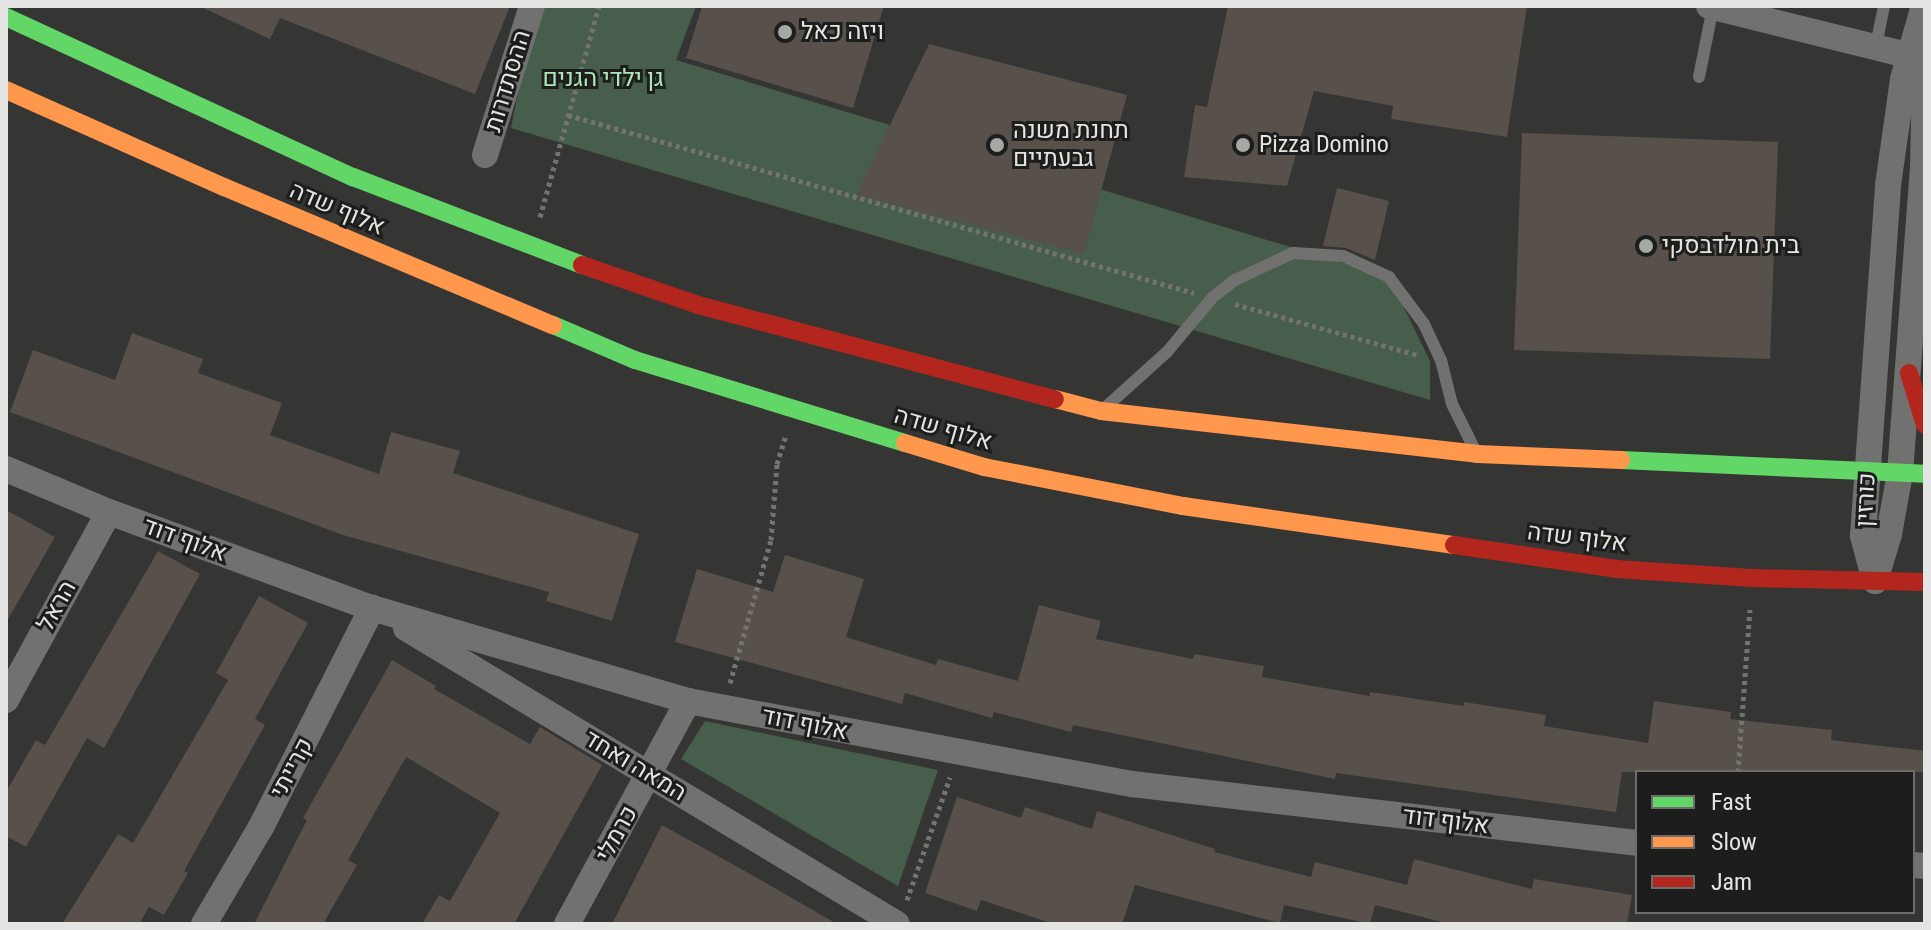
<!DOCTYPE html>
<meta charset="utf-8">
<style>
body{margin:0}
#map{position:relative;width:1931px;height:930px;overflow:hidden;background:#353534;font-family:"Roboto Condensed",Heebo,sans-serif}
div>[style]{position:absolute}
.green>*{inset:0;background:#465e4b}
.building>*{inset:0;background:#57504b}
.path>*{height:5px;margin-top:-2.5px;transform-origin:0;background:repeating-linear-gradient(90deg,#737372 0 4px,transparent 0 8px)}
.lane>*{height:12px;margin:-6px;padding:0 6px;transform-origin:6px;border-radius:6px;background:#717170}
.street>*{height:26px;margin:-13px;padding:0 13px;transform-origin:13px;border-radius:13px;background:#717170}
.fast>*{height:18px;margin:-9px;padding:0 9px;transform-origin:9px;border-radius:9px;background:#63d668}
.slow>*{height:18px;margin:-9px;padding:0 9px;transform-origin:9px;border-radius:9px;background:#ff974d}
.jam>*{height:18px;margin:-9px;padding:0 9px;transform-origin:9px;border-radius:9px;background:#b3261e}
.dots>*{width:22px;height:22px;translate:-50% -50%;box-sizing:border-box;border:4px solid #1d1d1c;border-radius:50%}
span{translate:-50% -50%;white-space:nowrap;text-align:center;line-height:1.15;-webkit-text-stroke:6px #1d1d1c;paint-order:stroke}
.poi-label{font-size:24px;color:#e4e4e2}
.left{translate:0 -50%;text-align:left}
.park-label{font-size:24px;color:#ade6b9}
.street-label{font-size:24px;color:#e4e4e2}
.frame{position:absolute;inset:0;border:8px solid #e4e4e2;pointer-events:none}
.legend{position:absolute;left:1635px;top:770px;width:280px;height:144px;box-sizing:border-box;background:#1d1d1c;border:2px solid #6d6d6b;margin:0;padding:10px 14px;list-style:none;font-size:24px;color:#e4e4e2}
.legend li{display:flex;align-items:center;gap:16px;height:40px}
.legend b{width:40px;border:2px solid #6d6d6b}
</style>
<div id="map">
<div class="green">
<i style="clip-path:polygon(536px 6px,696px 6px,676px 60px,1389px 277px,1430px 361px,1430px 400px,511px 128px)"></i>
<i style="clip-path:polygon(705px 721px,938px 770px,898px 886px,681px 759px)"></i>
</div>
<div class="building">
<i style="clip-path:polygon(199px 6px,510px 6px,475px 94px,280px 18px,270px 39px)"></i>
<i style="clip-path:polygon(702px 6px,884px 6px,853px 108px,686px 58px)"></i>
<i style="clip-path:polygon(1228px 6px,1527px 6px,1507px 137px,1391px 119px,1393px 106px,1314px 91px,1287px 186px,1184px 177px,1195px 105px,1207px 107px)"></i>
<i style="clip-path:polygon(929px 44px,1127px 95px,1084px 254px,856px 195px)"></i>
<i style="clip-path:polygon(1522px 133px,1778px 142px,1770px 359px,1514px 350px)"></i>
<i style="clip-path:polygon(1337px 188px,1389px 201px,1375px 260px,1346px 248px,1323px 246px)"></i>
<i style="clip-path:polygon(132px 333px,203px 359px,198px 373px,282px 403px,270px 435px,379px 474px,391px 432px,460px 451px,453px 473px,639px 534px,612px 621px,546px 601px,549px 592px,343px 535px,10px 412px,33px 350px,115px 380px)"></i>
<i style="clip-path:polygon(6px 510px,55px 537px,6px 623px)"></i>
<i style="clip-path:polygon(158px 551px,200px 574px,104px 748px,87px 738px,26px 847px,6px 836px,6px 792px,36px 740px,45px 745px)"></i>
<i style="clip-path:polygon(785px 555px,864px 579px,846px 637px,936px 665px,938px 659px,1018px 681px,1039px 605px,1101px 621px,1096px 639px,1193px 659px,1194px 654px,1264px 666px,1262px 677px,1370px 696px,1370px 692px,1464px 706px,1464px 702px,1546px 715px,1544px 726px,1648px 743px,1654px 701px,1731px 712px,1730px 719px,1832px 730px,1831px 740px,1925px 751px,1925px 772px,1622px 772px,1616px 812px,1336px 773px,1335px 779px,1073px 725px,1071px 732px,994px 712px,992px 718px,905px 693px,902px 704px,675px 642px,697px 569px,773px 592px)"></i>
<i style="clip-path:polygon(259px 596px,308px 623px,255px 719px,265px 725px,184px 871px,188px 873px,164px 915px,149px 907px,139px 924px,62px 924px,118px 834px,133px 843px,228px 680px,216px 673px)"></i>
<i style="clip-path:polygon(392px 660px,436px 686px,434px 689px,530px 744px,540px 727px,602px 765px,514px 924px,422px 924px,439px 895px,450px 901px,500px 813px,406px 757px,348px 860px,357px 865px,323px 924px,254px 924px,307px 820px,303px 818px)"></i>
<i style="clip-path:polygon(957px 797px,1021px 818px,1025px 807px,1092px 829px,1097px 811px,1215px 849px,1214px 852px,1311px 877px,1315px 862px,1407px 885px,1414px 859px,1532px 889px,1534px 879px,1632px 895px,1627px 924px,1450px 924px,1375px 905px,1370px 924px,1284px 905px,1280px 923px,1135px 885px,1122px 924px,1054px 924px,981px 900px,977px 911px,925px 893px)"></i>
<i style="clip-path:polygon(662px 825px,752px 875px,837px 924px,612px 924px)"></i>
</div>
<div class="path">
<i style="left:568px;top:115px;width:651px;rotate:15.87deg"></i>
<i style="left:540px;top:217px;width:219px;rotate:-74.4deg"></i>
<i style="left:1235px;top:304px;width:190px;rotate:15.6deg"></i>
<i style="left:730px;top:683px;width:149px;rotate:-74deg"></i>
<i style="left:771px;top:540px;width:76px;rotate:-85.5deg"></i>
<i style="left:777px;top:464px;width:28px;rotate:-73deg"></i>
<i style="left:1738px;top:772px;width:163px;rotate:-85.8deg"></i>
<i style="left:907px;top:900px;width:130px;rotate:-70.7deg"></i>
</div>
<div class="lane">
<i style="left:1875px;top:50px;width:45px;rotate:-78.4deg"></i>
<i style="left:1699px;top:77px;width:71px;rotate:-78.7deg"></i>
<i style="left:1107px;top:406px;width:81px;rotate:-42deg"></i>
<i style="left:1167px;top:352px;width:72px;rotate:-50.1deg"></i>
<i style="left:1213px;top:297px;width:28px;rotate:-38deg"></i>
<i style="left:1235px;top:280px;width:64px;rotate:-25deg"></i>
<i style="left:1293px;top:253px;width:50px;rotate:3.4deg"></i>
<i style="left:1343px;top:256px;width:51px;rotate:24.5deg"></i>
<i style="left:1389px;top:277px;width:59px;rotate:53.3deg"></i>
<i style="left:1424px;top:324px;width:40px;rotate:65deg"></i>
<i style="left:1441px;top:360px;width:45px;rotate:76deg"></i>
<i style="left:1452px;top:404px;width:49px;rotate:63.4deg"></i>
</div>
<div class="street">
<i style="left:1709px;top:6px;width:220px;rotate:13.9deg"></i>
<i style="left:485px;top:155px;width:156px;rotate:-72.5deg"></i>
<i style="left:6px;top:469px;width:112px;rotate:22.7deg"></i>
<i style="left:109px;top:512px;width:280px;rotate:20.1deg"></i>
<i style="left:372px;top:608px;width:329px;rotate:16.4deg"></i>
<i style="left:688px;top:701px;width:452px;rotate:10.6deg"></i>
<i style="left:1132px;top:784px;width:508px;rotate:6.66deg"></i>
<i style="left:1875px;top:581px;width:47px;rotate:-104.9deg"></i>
<i style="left:1863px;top:536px;width:352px;rotate:-85.9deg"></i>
<i style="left:1888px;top:185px;width:107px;rotate:-81.9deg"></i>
<i style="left:1903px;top:79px;width:76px;rotate:-74deg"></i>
<i style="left:1875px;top:581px;width:49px;rotate:-73.4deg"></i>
<i style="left:1889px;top:534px;width:62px;rotate:-79.8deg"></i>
<i style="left:1900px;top:473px;width:308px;rotate:-85.7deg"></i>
<i style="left:1923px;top:166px;width:93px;rotate:-88.8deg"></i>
<i style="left:406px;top:628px;width:573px;rotate:31.08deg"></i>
<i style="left:6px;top:700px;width:214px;rotate:-61.3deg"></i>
<i style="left:1913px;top:865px;width:12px;rotate:5deg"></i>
<i style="left:204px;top:924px;width:113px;rotate:-59.6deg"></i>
<i style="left:261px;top:827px;width:246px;rotate:-63.1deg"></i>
<i style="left:567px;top:924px;width:254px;rotate:-61.5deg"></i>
</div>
<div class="fast">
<i style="left:6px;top:17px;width:382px;rotate:24.8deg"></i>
<i style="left:353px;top:177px;width:245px;rotate:21deg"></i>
<i style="left:553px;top:325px;width:89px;rotate:23.1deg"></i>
<i style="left:635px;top:360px;width:282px;rotate:17.1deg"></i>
<i style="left:1621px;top:460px;width:304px;rotate:2.6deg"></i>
</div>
<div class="slow">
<i style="left:6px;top:90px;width:239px;rotate:24deg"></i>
<i style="left:224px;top:187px;width:357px;rotate:22.8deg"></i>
<i style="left:1055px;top:399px;width:48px;rotate:14.6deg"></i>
<i style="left:1101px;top:411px;width:378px;rotate:6.5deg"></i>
<i style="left:1477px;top:454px;width:144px;rotate:2.4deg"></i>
<i style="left:905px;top:443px;width:83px;rotate:16.9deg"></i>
<i style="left:984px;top:467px;width:203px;rotate:11.1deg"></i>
<i style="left:1183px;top:506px;width:274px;rotate:8.2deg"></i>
</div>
<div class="jam">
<i style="left:582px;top:265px;width:123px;rotate:19deg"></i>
<i style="left:698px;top:305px;width:369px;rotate:14.8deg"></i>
<i style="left:1909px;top:373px;width:54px;rotate:72.9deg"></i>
<i style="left:1454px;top:545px;width:164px;rotate:8.4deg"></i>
<i style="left:1616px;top:569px;width:136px;rotate:3.8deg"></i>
<i style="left:1752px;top:578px;width:173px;rotate:1.3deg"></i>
</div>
<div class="dots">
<i style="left:785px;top:32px;background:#a7a7a5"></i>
<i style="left:997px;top:145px;background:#a7a7a5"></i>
<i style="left:1243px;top:145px;background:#a7a7a5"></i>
<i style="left:1646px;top:246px;background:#a7a7a5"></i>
</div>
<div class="poi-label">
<span class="left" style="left:801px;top:32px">ויזה כאל</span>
<span class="left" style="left:1013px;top:145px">תחנת משנה<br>גבעתיים</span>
<span class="left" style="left:1259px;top:145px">Pizza Domino</span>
<span class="left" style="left:1662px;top:246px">בית מולדבסקי</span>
</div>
<div class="park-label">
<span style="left:603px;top:79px">גן ילדי הגנים</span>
</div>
<div class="street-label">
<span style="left:508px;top:81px;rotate:-73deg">ההסתדרות</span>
<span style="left:337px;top:209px;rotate:23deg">אלוף שדה</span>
<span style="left:943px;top:429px;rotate:16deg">אלוף שדה</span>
<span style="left:1866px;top:500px;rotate:-87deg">כורזין</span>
<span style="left:1577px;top:538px;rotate:7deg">אלוף שדה</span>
<span style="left:185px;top:540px;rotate:20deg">אלוף דוד</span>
<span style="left:57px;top:606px;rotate:-61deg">הראל</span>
<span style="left:805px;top:724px;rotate:11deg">אלוף דוד</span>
<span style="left:635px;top:766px;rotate:31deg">המאה ואחד</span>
<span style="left:292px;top:768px;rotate:-62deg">קרייתי</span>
<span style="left:1446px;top:821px;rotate:7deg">אלוף דוד</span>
<span style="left:617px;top:834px;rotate:-61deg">כרמלי</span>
</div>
<div class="frame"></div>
<ul class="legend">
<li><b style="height:10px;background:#63d668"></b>Fast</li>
<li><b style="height:10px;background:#ff974d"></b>Slow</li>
<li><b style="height:10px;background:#b3261e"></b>Jam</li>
</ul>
</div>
